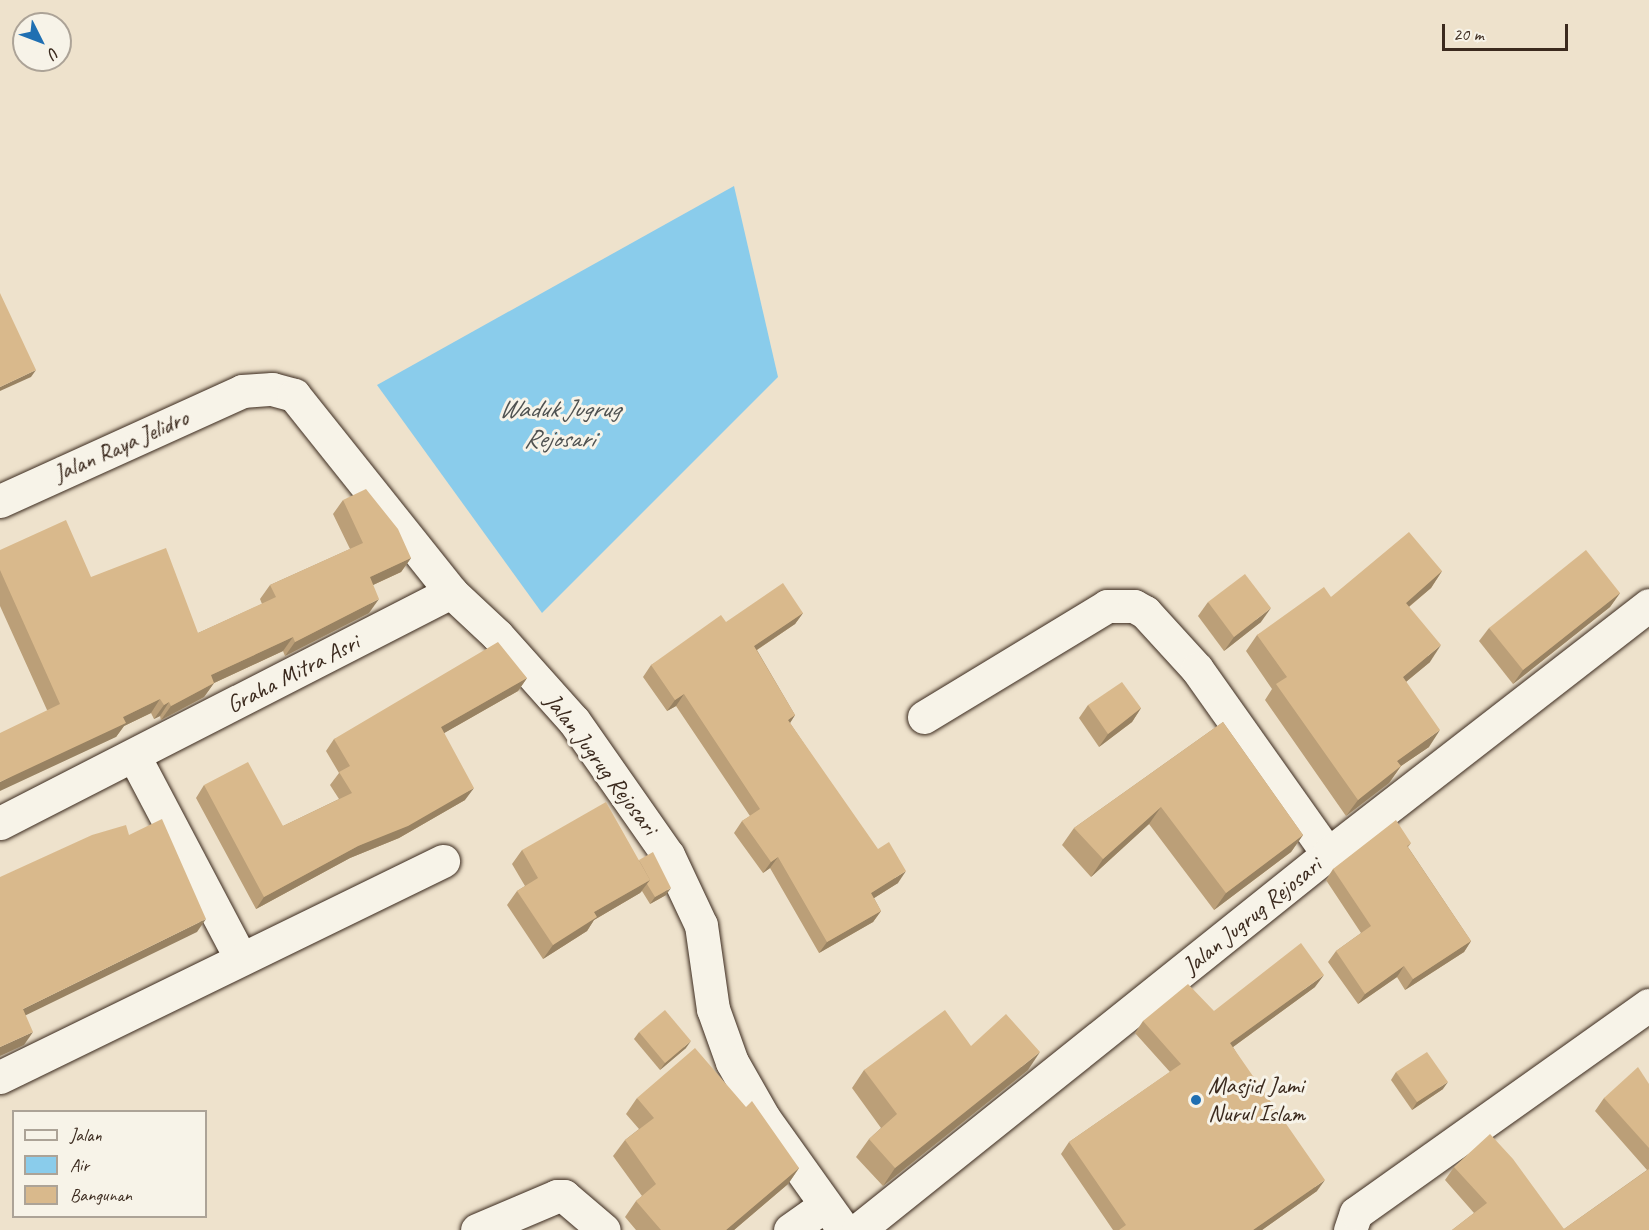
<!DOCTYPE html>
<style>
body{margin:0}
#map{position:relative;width:1649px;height:1230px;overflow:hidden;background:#eee2cc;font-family:Caveat,sans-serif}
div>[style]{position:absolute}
.water>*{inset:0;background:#8acceb}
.roads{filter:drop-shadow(0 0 2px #3b2a1e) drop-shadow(0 0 2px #3b2a1e)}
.street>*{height:33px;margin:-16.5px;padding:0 16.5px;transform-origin:16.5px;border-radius:16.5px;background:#f7f3e8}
.wall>*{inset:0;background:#bb9f78}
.shaded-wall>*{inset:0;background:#988262}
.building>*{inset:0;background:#d9b98c}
.dots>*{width:16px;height:16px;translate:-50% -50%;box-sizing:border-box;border:3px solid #f7f3e8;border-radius:50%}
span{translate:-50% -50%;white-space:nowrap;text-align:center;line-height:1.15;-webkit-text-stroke:6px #f7f3e8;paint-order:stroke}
.street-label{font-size:24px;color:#3b2a1e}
.poi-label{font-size:24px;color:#3b2a1e}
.left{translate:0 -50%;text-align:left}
.water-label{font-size:26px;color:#4f5251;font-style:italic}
.legend{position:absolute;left:12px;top:1110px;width:195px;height:108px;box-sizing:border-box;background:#f7f3e8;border:2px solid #aca397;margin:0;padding:8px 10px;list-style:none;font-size:18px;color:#3b2a1e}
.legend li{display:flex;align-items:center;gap:12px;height:30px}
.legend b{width:30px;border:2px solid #aca397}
.north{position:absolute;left:12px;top:12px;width:60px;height:60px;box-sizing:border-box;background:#f7f3e8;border:2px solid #aca397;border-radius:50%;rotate:132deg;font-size:16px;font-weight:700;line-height:24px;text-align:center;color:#3b2a1e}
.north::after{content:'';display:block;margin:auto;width:21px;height:27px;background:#1f6fb2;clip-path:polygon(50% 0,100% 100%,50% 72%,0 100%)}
.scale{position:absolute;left:1442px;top:24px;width:126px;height:27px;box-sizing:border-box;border:3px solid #3b2a1e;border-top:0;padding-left:8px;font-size:18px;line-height:21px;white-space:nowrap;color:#3b2a1e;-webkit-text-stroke:4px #f7f3e8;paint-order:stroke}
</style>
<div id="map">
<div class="water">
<i style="clip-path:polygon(734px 186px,778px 377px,542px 613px,377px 385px)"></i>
</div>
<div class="roads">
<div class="street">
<i style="left:0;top:501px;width:266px;rotate:-24.4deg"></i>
<i style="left:242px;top:391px;width:30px;rotate:-4deg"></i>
<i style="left:272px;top:389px;width:23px;rotate:15deg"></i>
<i style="left:294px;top:395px;width:252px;rotate:51.4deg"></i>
<i style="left:451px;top:592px;width:63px;rotate:43.1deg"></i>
<i style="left:497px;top:635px;width:115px;rotate:48.2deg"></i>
<i style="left:574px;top:721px;width:164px;rotate:55deg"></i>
<i style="left:668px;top:855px;width:77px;rotate:64.8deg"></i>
<i style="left:701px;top:925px;width:85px;rotate:81.9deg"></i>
<i style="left:713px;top:1009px;width:56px;rotate:70.3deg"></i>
<i style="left:732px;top:1062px;width:64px;rotate:60.3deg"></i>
<i style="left:764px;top:1118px;width:138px;rotate:54.5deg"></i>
<i style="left:924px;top:717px;width:214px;rotate:-31.2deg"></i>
<i style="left:1107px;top:606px;width:27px"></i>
<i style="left:1134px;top:606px;width:13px;rotate:29deg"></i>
<i style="left:1145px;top:612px;width:77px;rotate:47.6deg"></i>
<i style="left:1197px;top:669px;width:227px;rotate:54.7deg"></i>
<i style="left:134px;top:756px;width:229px;rotate:62.2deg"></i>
<i style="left:0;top:823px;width:507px;rotate:-27.12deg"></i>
<i style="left:0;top:1077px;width:493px;rotate:-26deg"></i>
<i style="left:477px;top:1230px;width:87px;rotate:-23deg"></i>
<i style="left:557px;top:1196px;width:7px"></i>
<i style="left:564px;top:1196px;width:52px;rotate:40.4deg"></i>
<i style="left:790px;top:1230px;width:42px;rotate:-35.2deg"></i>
<i style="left:858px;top:1230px;width:602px;rotate:-38.66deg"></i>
<i style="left:1328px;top:854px;width:406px;rotate:-37.8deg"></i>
<i style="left:1350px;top:1230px;width:18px;rotate:-71deg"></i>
<i style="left:1356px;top:1213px;width:359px;rotate:-35.4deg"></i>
</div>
</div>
<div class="wall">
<i style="clip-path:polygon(343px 500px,411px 558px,401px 572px,373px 585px,369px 613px,285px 656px,283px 651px,214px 683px,204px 697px,161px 720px,160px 716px,154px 719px,151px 713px,124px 726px,116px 737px,47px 710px,0 606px,0 550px,198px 633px,262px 604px,260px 599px,270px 585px,350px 549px,333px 514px)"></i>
<i style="clip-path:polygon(1442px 571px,1431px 588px,1409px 607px,1430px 662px,1406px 682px,1429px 747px,1401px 766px,1389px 783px,1346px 816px,1265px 700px,1272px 689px,1246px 651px,1257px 635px,1331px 597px)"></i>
<i style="clip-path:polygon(1620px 593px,1610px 607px,1513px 684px,1479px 641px,1489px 628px)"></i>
<i style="clip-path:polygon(1208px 602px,1261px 622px,1224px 651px,1198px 616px)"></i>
<i style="clip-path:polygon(803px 613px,795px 624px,757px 650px,795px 715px,790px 723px,898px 883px,874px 898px,881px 911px,873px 922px,819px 953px,770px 868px,763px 873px,734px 833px,742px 821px,750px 816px,676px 706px,667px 711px,643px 677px,651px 665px,726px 622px)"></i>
<i style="clip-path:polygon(527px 678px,518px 691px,444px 733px,465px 800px,399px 838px,350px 858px,256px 909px,196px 798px,204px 785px,283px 826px,339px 799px,330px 785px,339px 773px,326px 751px,334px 739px)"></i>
<i style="clip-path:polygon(1088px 705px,1141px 708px,1132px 722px,1099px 747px,1079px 718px)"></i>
<i style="clip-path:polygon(1223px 722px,1303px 835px,1291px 852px,1214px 910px,1149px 824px,1091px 877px,1062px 845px,1074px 828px)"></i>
<i style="clip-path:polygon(1411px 843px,1408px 847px,1471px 941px,1464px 952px,1405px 990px,1397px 977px,1358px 1004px,1328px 962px,1336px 951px,1361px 933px,1326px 880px,1333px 869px)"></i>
<i style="clip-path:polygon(522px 850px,639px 860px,666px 895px,650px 904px,642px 891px,640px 893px,594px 920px,587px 931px,543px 959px,507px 905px,517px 891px,525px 886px,512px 864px)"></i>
<i style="clip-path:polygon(1315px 987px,1233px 1047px,1317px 1191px,1262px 1230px,1113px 1230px,1061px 1154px,1069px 1142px,1170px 1072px,1135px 1033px,1143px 1021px,1214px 1011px)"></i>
<i style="clip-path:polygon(639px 1032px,686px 1048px,660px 1070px,634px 1039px)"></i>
<i style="clip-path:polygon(971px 1046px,1028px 1070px,883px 1186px,856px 1157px,869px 1139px,881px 1128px,852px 1088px,864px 1070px)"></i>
<i style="clip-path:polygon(1396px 1072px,1443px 1089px,1412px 1110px,1391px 1080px)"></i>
<i style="clip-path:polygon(1649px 1084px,1649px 1230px,1452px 1230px,1474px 1213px,1445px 1180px,1454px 1167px,1564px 1229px,1647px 1170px,1595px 1111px,1604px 1098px)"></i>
<i style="clip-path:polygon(637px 1098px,799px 1168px,788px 1184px,734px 1230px,636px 1230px,625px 1217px,636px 1201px,642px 1196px,613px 1156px,625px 1140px,639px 1129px,626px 1114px)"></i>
</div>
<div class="shaded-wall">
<i style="clip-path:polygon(36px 370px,31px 377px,0 391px,0 387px)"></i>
<i style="clip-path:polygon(411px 558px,401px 572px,360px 591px,370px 577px)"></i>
<i style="clip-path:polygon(1442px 571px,1431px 588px,1394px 619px,1406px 603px)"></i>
<i style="clip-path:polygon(1620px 593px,1610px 607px,1513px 684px,1523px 670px)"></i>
<i style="clip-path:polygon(379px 599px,369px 613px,285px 656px,295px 642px)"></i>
<i style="clip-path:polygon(1271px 608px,1261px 622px,1224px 651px,1234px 637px)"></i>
<i style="clip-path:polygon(803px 613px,795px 624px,746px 657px,754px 646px)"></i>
<i style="clip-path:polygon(293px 637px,283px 651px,201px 689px,211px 675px)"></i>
<i style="clip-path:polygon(1441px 645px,1430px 662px,1391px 694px,1403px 677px)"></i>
<i style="clip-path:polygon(527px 678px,518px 691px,432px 740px,441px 727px)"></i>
<i style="clip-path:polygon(214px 683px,204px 697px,161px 720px,171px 706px)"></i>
<i style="clip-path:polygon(684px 694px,676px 706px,667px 711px,675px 700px)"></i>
<i style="clip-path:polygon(160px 699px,151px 713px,124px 726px,116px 737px,0 791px,0 782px,123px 717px)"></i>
<i style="clip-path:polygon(169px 702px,160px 716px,154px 719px,164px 705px)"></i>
<i style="clip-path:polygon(1141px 708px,1132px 722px,1099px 747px,1108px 734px)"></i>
<i style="clip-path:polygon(795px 715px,788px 726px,788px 720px)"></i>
<i style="clip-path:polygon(1440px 730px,1429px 747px,1401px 766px,1389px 783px,1346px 816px,1358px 800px,1397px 761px)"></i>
<i style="clip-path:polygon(474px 788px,465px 800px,399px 838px,350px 858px,256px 909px,264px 897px,358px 846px)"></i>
<i style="clip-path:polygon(1161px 807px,1149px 824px,1091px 877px,1103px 859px)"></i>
<i style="clip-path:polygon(1303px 835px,1291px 852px,1214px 910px,1226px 893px)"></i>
<i style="clip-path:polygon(778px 857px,770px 868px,763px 873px,771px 862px)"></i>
<i style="clip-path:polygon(906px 871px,898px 883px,863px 905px,871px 893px)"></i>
<i style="clip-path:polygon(650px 880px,640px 893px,594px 920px,587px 931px,543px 959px,553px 945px,594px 912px)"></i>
<i style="clip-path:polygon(671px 888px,666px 895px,650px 904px,655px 897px)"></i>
<i style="clip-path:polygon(881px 911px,873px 922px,819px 953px,827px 942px)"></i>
<i style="clip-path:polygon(206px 919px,197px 932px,14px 1021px,23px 1009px)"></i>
<i style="clip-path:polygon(1471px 941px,1464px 952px,1405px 990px,1413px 979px)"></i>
<i style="clip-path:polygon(1404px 966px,1397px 977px,1358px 1004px,1365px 994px)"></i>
<i style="clip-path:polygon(1324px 975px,1315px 987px,1222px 1055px,1230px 1043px)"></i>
<i style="clip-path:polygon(33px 1032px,24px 1045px,0 1056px,0 1047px)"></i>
<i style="clip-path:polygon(691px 1041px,686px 1048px,660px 1070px,665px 1063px)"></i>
<i style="clip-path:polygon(1040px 1052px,1028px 1070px,883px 1186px,895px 1168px)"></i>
<i style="clip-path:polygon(1448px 1082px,1443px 1089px,1412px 1110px,1417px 1102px)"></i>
<i style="clip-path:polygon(799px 1168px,788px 1184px,734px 1230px,726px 1230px)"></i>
<i style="clip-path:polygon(1325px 1180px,1317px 1191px,1262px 1230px,1253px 1230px)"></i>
</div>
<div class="building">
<i style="clip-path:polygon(0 293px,36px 370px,0 387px)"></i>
<i style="clip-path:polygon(366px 489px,398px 529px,411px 558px,370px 577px,379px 599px,295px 642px,293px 637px,211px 675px,214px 683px,171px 706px,169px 702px,164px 705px,160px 699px,123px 717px,126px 723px,0 782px,0 733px,60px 704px,0 570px,0 550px,66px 520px,91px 577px,166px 548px,198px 633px,276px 597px,270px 585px,363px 543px,343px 500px)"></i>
<i style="clip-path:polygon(1409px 532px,1442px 571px,1406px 603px,1441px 645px,1403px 677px,1440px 730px,1397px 761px,1401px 766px,1358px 800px,1276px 684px,1287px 677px,1257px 635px,1324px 587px,1331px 597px)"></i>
<i style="clip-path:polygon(1586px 550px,1620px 593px,1523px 670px,1489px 628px)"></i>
<i style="clip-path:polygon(1245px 574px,1271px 608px,1234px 637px,1208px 602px)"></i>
<i style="clip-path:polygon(783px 583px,803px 613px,754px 646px,795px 715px,788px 720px,878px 849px,889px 842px,906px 871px,871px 893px,881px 911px,827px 942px,778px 857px,771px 862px,742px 821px,760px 809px,684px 694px,675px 700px,651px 665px,721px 615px,726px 622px)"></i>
<i style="clip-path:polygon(498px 642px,527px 678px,441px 727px,474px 788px,408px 826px,358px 846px,264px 897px,204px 785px,248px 762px,283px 826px,352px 793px,339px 772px,350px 766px,334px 739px)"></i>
<i style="clip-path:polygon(1122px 682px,1141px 708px,1108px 734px,1088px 705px)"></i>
<i style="clip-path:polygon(1223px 722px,1303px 835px,1226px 893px,1161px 807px,1103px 859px,1074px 828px)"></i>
<i style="clip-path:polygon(606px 802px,650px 880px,594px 912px,597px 917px,553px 945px,517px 891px,538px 878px,522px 850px)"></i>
<i style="clip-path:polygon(162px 819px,206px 919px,23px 1009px,33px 1032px,0 1047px,0 877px,92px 835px,126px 825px,129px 835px)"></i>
<i style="clip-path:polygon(1396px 820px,1411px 843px,1407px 846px,1471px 941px,1413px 979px,1404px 966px,1365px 994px,1336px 951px,1371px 926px,1333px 869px)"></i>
<i style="clip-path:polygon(653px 852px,671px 888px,655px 897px,647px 884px,650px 880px,639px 860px)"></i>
<i style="clip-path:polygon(1301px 943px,1324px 975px,1230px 1043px,1325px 1180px,1253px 1230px,1119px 1230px,1126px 1225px,1069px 1142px,1181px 1064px,1143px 1021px,1188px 984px,1214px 1011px)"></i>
<i style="clip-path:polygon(665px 1010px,691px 1041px,665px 1063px,639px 1032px)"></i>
<i style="clip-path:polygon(945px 1010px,971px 1046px,1006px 1014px,1040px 1052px,895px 1168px,869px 1139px,897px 1114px,864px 1070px)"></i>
<i style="clip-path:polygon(695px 1048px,746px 1107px,752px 1101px,799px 1168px,726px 1230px,661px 1230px,636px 1201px,656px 1184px,625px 1140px,654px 1118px,637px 1098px)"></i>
<i style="clip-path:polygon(1427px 1052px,1448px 1082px,1417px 1102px,1396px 1072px)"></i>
<i style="clip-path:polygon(1638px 1067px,1649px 1084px,1649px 1148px,1604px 1098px)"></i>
<i style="clip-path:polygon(1490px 1134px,1513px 1159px,1564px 1229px,1649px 1169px,1649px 1230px,1452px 1230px,1487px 1203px,1454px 1167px)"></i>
</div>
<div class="dots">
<i style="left:1196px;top:1100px;background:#1f6fb2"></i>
</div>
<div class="street-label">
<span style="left:121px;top:446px;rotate:-24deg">Jalan Raya Jelidro</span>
<span style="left:293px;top:674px;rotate:-27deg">Graha Mitra Asri</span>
<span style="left:601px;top:764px;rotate:53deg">Jalan Jugrug Rejosari</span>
<span style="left:1252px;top:916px;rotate:-39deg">Jalan Jugrug Rejosari</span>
</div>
<div class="poi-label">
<span class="left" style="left:1208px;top:1100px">Masjid Jami<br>Nurul Islam</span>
</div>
<div class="water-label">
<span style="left:559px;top:424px">Waduk Jugrug<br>Rejosari</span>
</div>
<ul class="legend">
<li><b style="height:8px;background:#f7f3e8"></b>Jalan</li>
<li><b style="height:16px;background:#8acceb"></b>Air</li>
<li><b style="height:16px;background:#d9b98c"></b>Bangunan</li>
</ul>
<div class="north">U</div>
<div class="scale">20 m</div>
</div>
